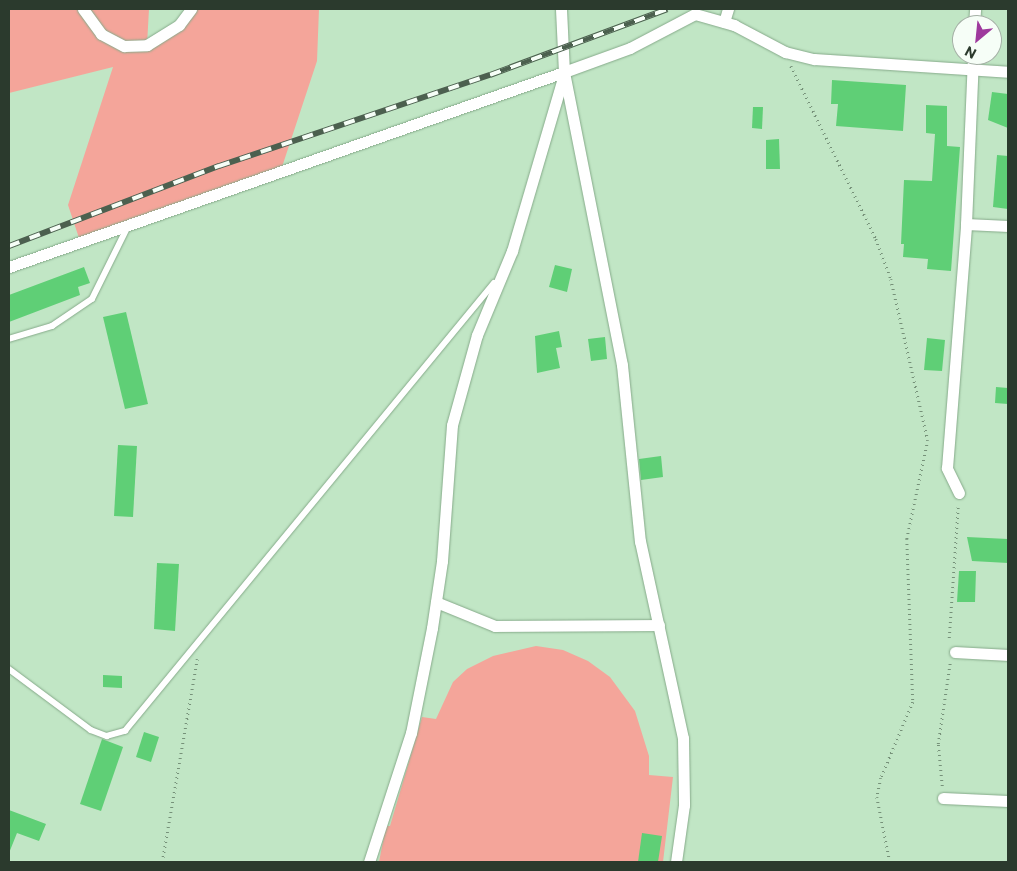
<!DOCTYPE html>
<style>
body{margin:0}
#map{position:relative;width:1017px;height:871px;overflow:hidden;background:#c1e6c5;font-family:Commissioner,sans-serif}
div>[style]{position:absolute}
.green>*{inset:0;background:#f4a59a}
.building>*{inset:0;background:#5fcf76}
.path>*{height:2.5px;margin-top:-1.25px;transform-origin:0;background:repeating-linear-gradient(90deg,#769179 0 1px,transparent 0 5px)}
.roads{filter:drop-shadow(0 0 1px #86aa8a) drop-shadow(0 0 1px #86aa8a)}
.lane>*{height:5.5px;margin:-2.75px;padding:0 2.75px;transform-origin:2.75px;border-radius:2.75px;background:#fff}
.street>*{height:11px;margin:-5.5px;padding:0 5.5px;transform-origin:5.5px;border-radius:5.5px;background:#fff}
.rail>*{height:5.5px;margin-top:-2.75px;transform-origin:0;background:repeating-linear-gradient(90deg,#f6fef7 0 11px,#4c604f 0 22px);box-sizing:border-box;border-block:1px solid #4c604f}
span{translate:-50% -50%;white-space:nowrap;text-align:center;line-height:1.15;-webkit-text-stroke:4px #f6fef7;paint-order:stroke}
.frame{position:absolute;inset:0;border:10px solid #2b3a2d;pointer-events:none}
.north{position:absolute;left:952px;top:15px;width:50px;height:50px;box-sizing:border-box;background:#f6fef7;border:1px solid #a5b0a6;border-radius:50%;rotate:208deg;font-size:14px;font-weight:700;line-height:20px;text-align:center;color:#2b3a2d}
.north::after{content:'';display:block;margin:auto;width:18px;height:22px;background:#9e399d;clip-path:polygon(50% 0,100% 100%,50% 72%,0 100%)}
</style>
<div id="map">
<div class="green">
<i style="clip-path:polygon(9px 9px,149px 9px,147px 45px,191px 9px,319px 9px,317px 61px,281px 170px,81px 244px,68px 205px,113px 67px,9px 93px)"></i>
<i style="clip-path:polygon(536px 646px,563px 650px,588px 661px,610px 677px,635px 711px,649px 756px,649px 775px,673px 777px,663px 862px,379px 862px,386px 826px,390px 826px,422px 717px,436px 719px,453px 682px,467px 669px,493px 656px)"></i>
</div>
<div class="building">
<i style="clip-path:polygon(832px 80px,906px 85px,903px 131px,836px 126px,838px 104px,831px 104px)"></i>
<i style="clip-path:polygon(992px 92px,1008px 94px,1008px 128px,988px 120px)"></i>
<i style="clip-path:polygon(926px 105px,947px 106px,947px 146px,960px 147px,951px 271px,927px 269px,928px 259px,903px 257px,904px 244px,901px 244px,904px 180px,932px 181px,935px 134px,926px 133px)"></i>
<i style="clip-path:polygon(753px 107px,763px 107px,762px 129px,752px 128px)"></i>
<i style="clip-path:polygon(779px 139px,780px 169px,766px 169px,766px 140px)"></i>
<i style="clip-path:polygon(997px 155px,1008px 156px,1008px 209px,993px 207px)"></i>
<i style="clip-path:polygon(555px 265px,572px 269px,567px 292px,549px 287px)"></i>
<i style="clip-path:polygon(84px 267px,90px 283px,78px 287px,80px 295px,9px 322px,9px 295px)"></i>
<i style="clip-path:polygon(126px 312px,148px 404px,125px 409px,103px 317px)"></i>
<i style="clip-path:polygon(559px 331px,562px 347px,556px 348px,560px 368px,537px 373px,535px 336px)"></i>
<i style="clip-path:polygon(605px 337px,607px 359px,591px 361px,588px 339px)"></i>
<i style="clip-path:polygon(927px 338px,945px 340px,942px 371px,924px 370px)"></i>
<i style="clip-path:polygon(996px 387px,1008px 388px,1008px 404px,995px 403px)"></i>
<i style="clip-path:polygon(118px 445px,137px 446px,133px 517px,114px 516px)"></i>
<i style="clip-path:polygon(661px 456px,663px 477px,641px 480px,639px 459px)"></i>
<i style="clip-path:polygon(967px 537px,1008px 539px,1008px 563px,972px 561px)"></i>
<i style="clip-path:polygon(157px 563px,179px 564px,175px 631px,154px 629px)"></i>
<i style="clip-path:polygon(959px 571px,976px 571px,975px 602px,957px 602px)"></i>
<i style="clip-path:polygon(103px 675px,122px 676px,122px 688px,103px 687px)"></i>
<i style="clip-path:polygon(144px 732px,159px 737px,151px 762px,136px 757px)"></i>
<i style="clip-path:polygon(102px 739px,123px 747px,101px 811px,80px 804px)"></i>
<i style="clip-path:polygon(9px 810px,46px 824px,39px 841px,17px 833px,9px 853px)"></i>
<i style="clip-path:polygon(642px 833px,662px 836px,658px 862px,638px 862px)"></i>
</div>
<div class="path">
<i style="left:791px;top:66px;width:193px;rotate:63.8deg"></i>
<i style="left:876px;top:239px;width:43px;rotate:69.4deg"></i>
<i style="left:891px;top:279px;width:165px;rotate:77.1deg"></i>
<i style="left:928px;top:440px;width:101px;rotate:102deg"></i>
<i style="left:907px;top:539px;width:163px;rotate:87.9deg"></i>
<i style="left:913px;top:702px;width:82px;rotate:112.8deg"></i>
<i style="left:881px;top:778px;width:19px;rotate:102deg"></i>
<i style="left:877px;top:797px;width:66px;rotate:78.7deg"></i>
<i style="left:949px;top:638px;width:133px;rotate:-86.1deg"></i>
<i style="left:942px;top:786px;width:42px;rotate:-95.4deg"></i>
<i style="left:938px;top:744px;width:82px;rotate:-81.6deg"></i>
<i style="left:162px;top:862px;width:206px;rotate:-80.2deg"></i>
</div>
<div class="roads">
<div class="lane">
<i style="left:9px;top:339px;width:45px;rotate:-16.8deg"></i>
<i style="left:52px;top:326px;width:48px;rotate:-34deg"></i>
<i style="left:92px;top:299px;width:81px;rotate:-63.7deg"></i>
<i style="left:9px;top:669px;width:102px;rotate:36.6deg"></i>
<i style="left:91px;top:730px;width:17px;rotate:21deg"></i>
<i style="left:107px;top:736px;width:19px;rotate:-16deg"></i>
<i style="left:125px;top:731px;width:580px;rotate:-50.52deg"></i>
</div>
<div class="street">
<i style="left:83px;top:9px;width:31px;rotate:54deg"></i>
<i style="left:101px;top:34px;width:26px;rotate:28deg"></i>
<i style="left:124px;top:46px;width:23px;rotate:-2deg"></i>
<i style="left:147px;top:45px;width:38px;rotate:-32deg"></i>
<i style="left:179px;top:25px;width:20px;rotate:-53deg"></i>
<i style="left:561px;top:9px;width:63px;rotate:87.3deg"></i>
<i style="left:564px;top:72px;width:299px;rotate:78.8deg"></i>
<i style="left:622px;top:365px;width:177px;rotate:84.2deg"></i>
<i style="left:640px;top:541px;width:202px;rotate:77.7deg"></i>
<i style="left:683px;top:738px;width:67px;rotate:89.1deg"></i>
<i style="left:684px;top:805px;width:58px;rotate:98deg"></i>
<i style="left:724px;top:22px;width:14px;rotate:-73deg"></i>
<i style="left:974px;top:25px;width:16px;rotate:-86deg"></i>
<i style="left:966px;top:224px;width:42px;rotate:2.7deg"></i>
<i style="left:9px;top:267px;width:588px;rotate:-19.36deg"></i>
<i style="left:564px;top:72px;width:70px;rotate:-20deg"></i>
<i style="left:630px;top:48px;width:73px;rotate:-27.6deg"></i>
<i style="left:695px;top:14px;width:41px;rotate:15.8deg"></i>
<i style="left:734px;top:25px;width:58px;rotate:27.9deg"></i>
<i style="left:785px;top:52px;width:30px;rotate:14deg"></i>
<i style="left:814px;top:59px;width:194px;rotate:3.8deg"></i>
<i style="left:959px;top:493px;width:28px;rotate:-116deg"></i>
<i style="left:947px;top:468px;width:245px;rotate:-85.5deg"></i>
<i style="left:966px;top:224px;width:169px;rotate:-87.6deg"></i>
<i style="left:436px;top:602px;width:64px;rotate:22.1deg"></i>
<i style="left:495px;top:626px;width:164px;rotate:-0.3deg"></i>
<i style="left:955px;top:652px;width:53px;rotate:3.2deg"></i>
<i style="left:943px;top:798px;width:65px;rotate:2.6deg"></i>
<i style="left:369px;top:862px;width:136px;rotate:-72deg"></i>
<i style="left:411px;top:733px;width:107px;rotate:-78.7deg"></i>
<i style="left:432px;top:628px;width:68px;rotate:-81.5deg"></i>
<i style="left:442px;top:561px;width:136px;rotate:-85.8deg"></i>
<i style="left:452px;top:425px;width:93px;rotate:-74.5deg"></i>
<i style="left:477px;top:335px;width:91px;rotate:-67.4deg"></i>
<i style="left:512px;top:251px;width:184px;rotate:-73.6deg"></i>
</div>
</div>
<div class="rail">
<i style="left:9px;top:246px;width:225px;rotate:-20.9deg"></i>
<i style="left:219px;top:166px;width:286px;rotate:-18.6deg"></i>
<i style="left:490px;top:75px;width:189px;rotate:-20.4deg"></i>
</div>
<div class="frame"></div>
<div class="north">N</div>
</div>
